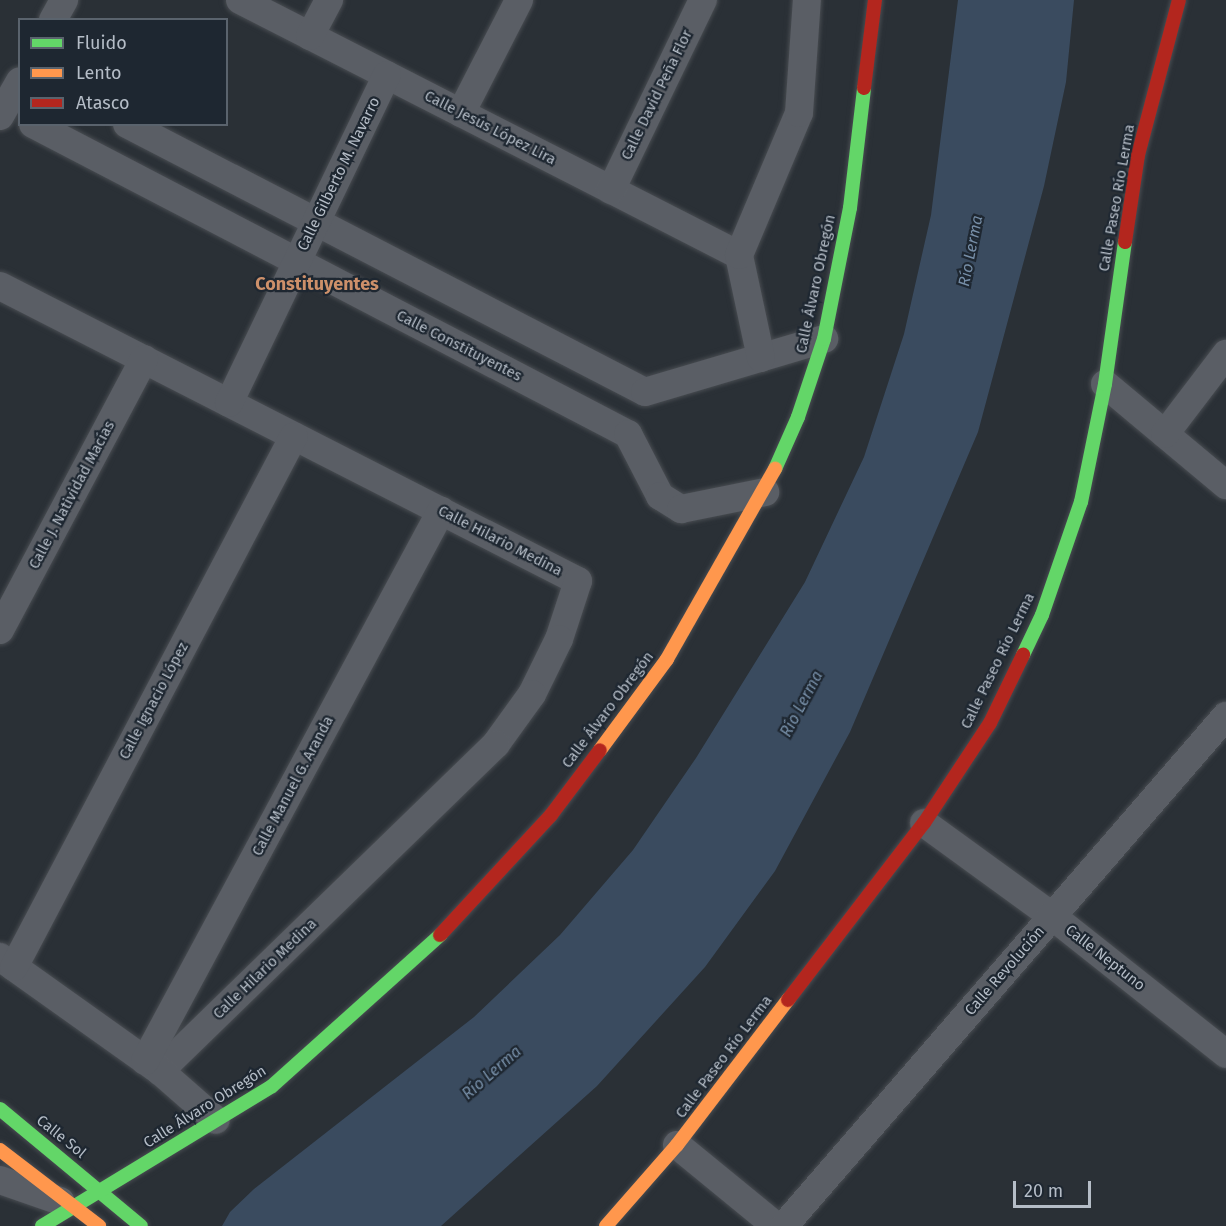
<!DOCTYPE html>
<meta charset="utf-8">
<style>
body{margin:0}
#map{position:relative;width:1226px;height:1226px;overflow:hidden;background:#2a3036;font-family:"Fira Sans",sans-serif}
div>[style]{position:absolute}
.water>*{inset:0;background:#3a4b5f}
.roads{filter:drop-shadow(0 0 2px #484c51) drop-shadow(0 0 2px #484c51)}
.street>*{height:28px;margin:-14px;padding:0 14px;transform-origin:14px;border-radius:14px;background:#5a5e65}
.fast>*{height:14px;margin:-7px;padding:0 7px;transform-origin:7px;border-radius:7px;background:#63d668}
.slow>*{height:14px;margin:-7px;padding:0 7px;transform-origin:7px;border-radius:7px;background:#ff974d}
.jam>*{height:14px;margin:-7px;padding:0 7px;transform-origin:7px;border-radius:7px;background:#b3261e}
span{translate:-50% -50%;white-space:nowrap;text-align:center;line-height:1.15;-webkit-text-stroke:4.5px #1e2731;paint-order:stroke}
.street-label{font-size:15px;color:#b5bdc7}
.water-label{font-size:16px;color:#778fa8;font-style:italic}
.quarter-label{font-size:18px;color:#cd906a;font-weight:700}
.legend{position:absolute;left:18px;top:18px;width:210px;height:108px;box-sizing:border-box;background:#1e2731;border:2px solid #5a636d;margin:0;padding:8px 10px;list-style:none;font-size:18px;color:#b5bdc7}
.legend li{display:flex;align-items:center;gap:12px;height:30px}
.legend b{width:30px;border:2px solid #5a636d}
.scale{position:absolute;left:1013px;top:1181px;width:78px;height:27px;box-sizing:border-box;border:3px solid #b5bdc7;border-top:0;padding-left:8px;font-size:18px;line-height:21px;white-space:nowrap;color:#b5bdc7;-webkit-text-stroke:4px #1e2731;paint-order:stroke}
</style>
<div id="map">
<div class="water">
<i style="clip-path:polygon(958px 0,1074px 0,1066px 82px,1044px 186px,978px 432px,850px 732px,775px 871px,705px 967px,597px 1086px,441px 1226px,222px 1226px,230px 1212px,254px 1189px,474px 1017px,560px 935px,633px 850px,696px 758px,805px 582px,864px 457px,904px 334px,931px 215px)"></i>
</div>
<div class="roads">
<div class="street">
<i style="left:240px;top:0;width:560px;rotate:27.07deg"></i>
<i style="left:53px;top:20px;width:23px;rotate:-61deg"></i>
<i style="left:310px;top:36px;width:41px;rotate:-62.2deg"></i>
<i style="left:461px;top:113px;width:127px;rotate:-62.8deg"></i>
<i style="left:0;top:116px;width:40px;rotate:-60.3deg"></i>
<i style="left:33px;top:124px;width:671px;rotate:27.52deg"></i>
<i style="left:628px;top:434px;width:70px;rotate:62.7deg"></i>
<i style="left:660px;top:496px;width:25px;rotate:32deg"></i>
<i style="left:681px;top:509px;width:86px;rotate:-11.4deg"></i>
<i style="left:127px;top:124px;width:583px;rotate:27.36deg"></i>
<i style="left:645px;top:392px;width:187px;rotate:-16.5deg"></i>
<i style="left:611px;top:190px;width:211px;rotate:-64.2deg"></i>
<i style="left:0;top:286px;width:649px;rotate:27.04deg"></i>
<i style="left:578px;top:581px;width:61px;rotate:108.1deg"></i>
<i style="left:559px;top:639px;width:61px;rotate:116.1deg"></i>
<i style="left:532px;top:694px;width:62px;rotate:125.8deg"></i>
<i style="left:496px;top:744px;width:469px;rotate:135.8deg"></i>
<i style="left:761px;top:358px;width:105px;rotate:-102.1deg"></i>
<i style="left:739px;top:255px;width:154px;rotate:-67.1deg"></i>
<i style="left:799px;top:113px;width:113px;rotate:-86deg"></i>
<i style="left:1105px;top:384px;width:158px;rotate:39.9deg"></i>
<i style="left:229px;top:403px;width:364px;rotate:-64.3deg"></i>
<i style="left:1165px;top:434px;width:101px;rotate:-52.7deg"></i>
<i style="left:0;top:630px;width:307px;rotate:-62deg"></i>
<i style="left:924px;top:823px;width:158px;rotate:36deg"></i>
<i style="left:1052px;top:916px;width:222px;rotate:38.4deg"></i>
<i style="left:0;top:957px;width:196px;rotate:35.5deg"></i>
<i style="left:160px;top:1071px;width:74px;rotate:41.2deg"></i>
<i style="left:14px;top:967px;width:600px;rotate:-62.2deg"></i>
<i style="left:145px;top:1061px;width:625px;rotate:-61.71deg"></i>
<i style="left:677px;top:1145px;width:128px;rotate:39.3deg"></i>
<i style="left:0;top:1180px;width:64px;rotate:19.3deg"></i>
<i style="left:784px;top:1226px;width:675px;rotate:-49.09deg"></i>
</div>
<div class="fast">
<i style="left:775px;top:469px;width:57px;rotate:-66.1deg"></i>
<i style="left:798px;top:417px;width:82px;rotate:-71.6deg"></i>
<i style="left:824px;top:339px;width:134px;rotate:-78.8deg"></i>
<i style="left:850px;top:208px;width:121px;rotate:-83.3deg"></i>
<i style="left:1023px;top:655px;width:44px;rotate:-64.6deg"></i>
<i style="left:1042px;top:615px;width:120px;rotate:-71deg"></i>
<i style="left:1081px;top:502px;width:120px;rotate:-78.5deg"></i>
<i style="left:1105px;top:384px;width:143px;rotate:-82deg"></i>
<i style="left:0;top:1109px;width:183px;rotate:39.7deg"></i>
<i style="left:42px;top:1226px;width:269px;rotate:-31.3deg"></i>
<i style="left:272px;top:1086px;width:226px;rotate:-41.9deg"></i>
</div>
<div class="slow">
<i style="left:600px;top:750px;width:113px;rotate:-53.6deg"></i>
<i style="left:667px;top:659px;width:219px;rotate:-60.4deg"></i>
<i style="left:0;top:1150px;width:125px;rotate:37.5deg"></i>
<i style="left:606px;top:1226px;width:108px;rotate:-48.8deg"></i>
<i style="left:677px;top:1145px;width:183px;rotate:-52.6deg"></i>
</div>
<div class="jam">
<i style="left:864px;top:88px;width:89px;rotate:-82.9deg"></i>
<i style="left:1125px;top:242px;width:88px;rotate:-81.5deg"></i>
<i style="left:1138px;top:155px;width:160px;rotate:-75.2deg"></i>
<i style="left:440px;top:935px;width:163px;rotate:-47.2deg"></i>
<i style="left:551px;top:815px;width:81px;rotate:-53deg"></i>
<i style="left:788px;top:1000px;width:223px;rotate:-52.5deg"></i>
<i style="left:924px;top:823px;width:120px;rotate:-56.6deg"></i>
<i style="left:990px;top:723px;width:76px;rotate:-64.1deg"></i>
</div>
</div>
<div class="street-label">
<span style="left:657px;top:95px;rotate:-64deg">Calle David Peña Flor</span>
<span style="left:490px;top:128px;rotate:27deg">Calle Jesús López Lira</span>
<span style="left:339px;top:174px;rotate:-64deg">Calle Gilberto M. Navarro</span>
<span style="left:1117px;top:198px;rotate:-80deg">Calle Paseo Río Lerma</span>
<span style="left:816px;top:284px;rotate:-78deg">Calle Álvaro Obregón</span>
<span style="left:459px;top:346px;rotate:27deg">Calle Constituyentes</span>
<span style="left:72px;top:495px;rotate:-62deg">Calle J. Natividad Macías</span>
<span style="left:500px;top:541px;rotate:27deg">Calle Hilario Medina</span>
<span style="left:998px;top:661px;rotate:-64deg">Calle Paseo Río Lerma</span>
<span style="left:154px;top:701px;rotate:-62deg">Calle Ignacio López</span>
<span style="left:608px;top:710px;rotate:-53deg">Calle Álvaro Obregón</span>
<span style="left:293px;top:786px;rotate:-62deg">Calle Manuel G. Aranda</span>
<span style="left:1105px;top:958px;rotate:38deg">Calle Neptuno</span>
<span style="left:265px;top:969px;rotate:-44deg">Calle Hilario Medina</span>
<span style="left:1005px;top:971px;rotate:-49deg">Calle Revolución</span>
<span style="left:724px;top:1057px;rotate:-53deg">Calle Paseo Río Lerma</span>
<span style="left:205px;top:1107px;rotate:-32deg">Calle Álvaro Obregón</span>
<span style="left:61px;top:1137px;rotate:39deg">Calle Sol</span>
</div>
<div class="water-label">
<span style="left:971px;top:251px;rotate:-79deg">Río Lerma</span>
<span style="left:802px;top:704px;rotate:-62deg">Río Lerma</span>
<span style="left:492px;top:1073px;rotate:-41deg">Río Lerma</span>
</div>
<div class="quarter-label">
<span style="left:317px;top:284px">Constituyentes</span>
</div>
<ul class="legend">
<li><b style="height:8px;background:#63d668"></b>Fluido</li>
<li><b style="height:8px;background:#ff974d"></b>Lento</li>
<li><b style="height:8px;background:#b3261e"></b>Atasco</li>
</ul>
<div class="scale">20 m</div>
</div>
